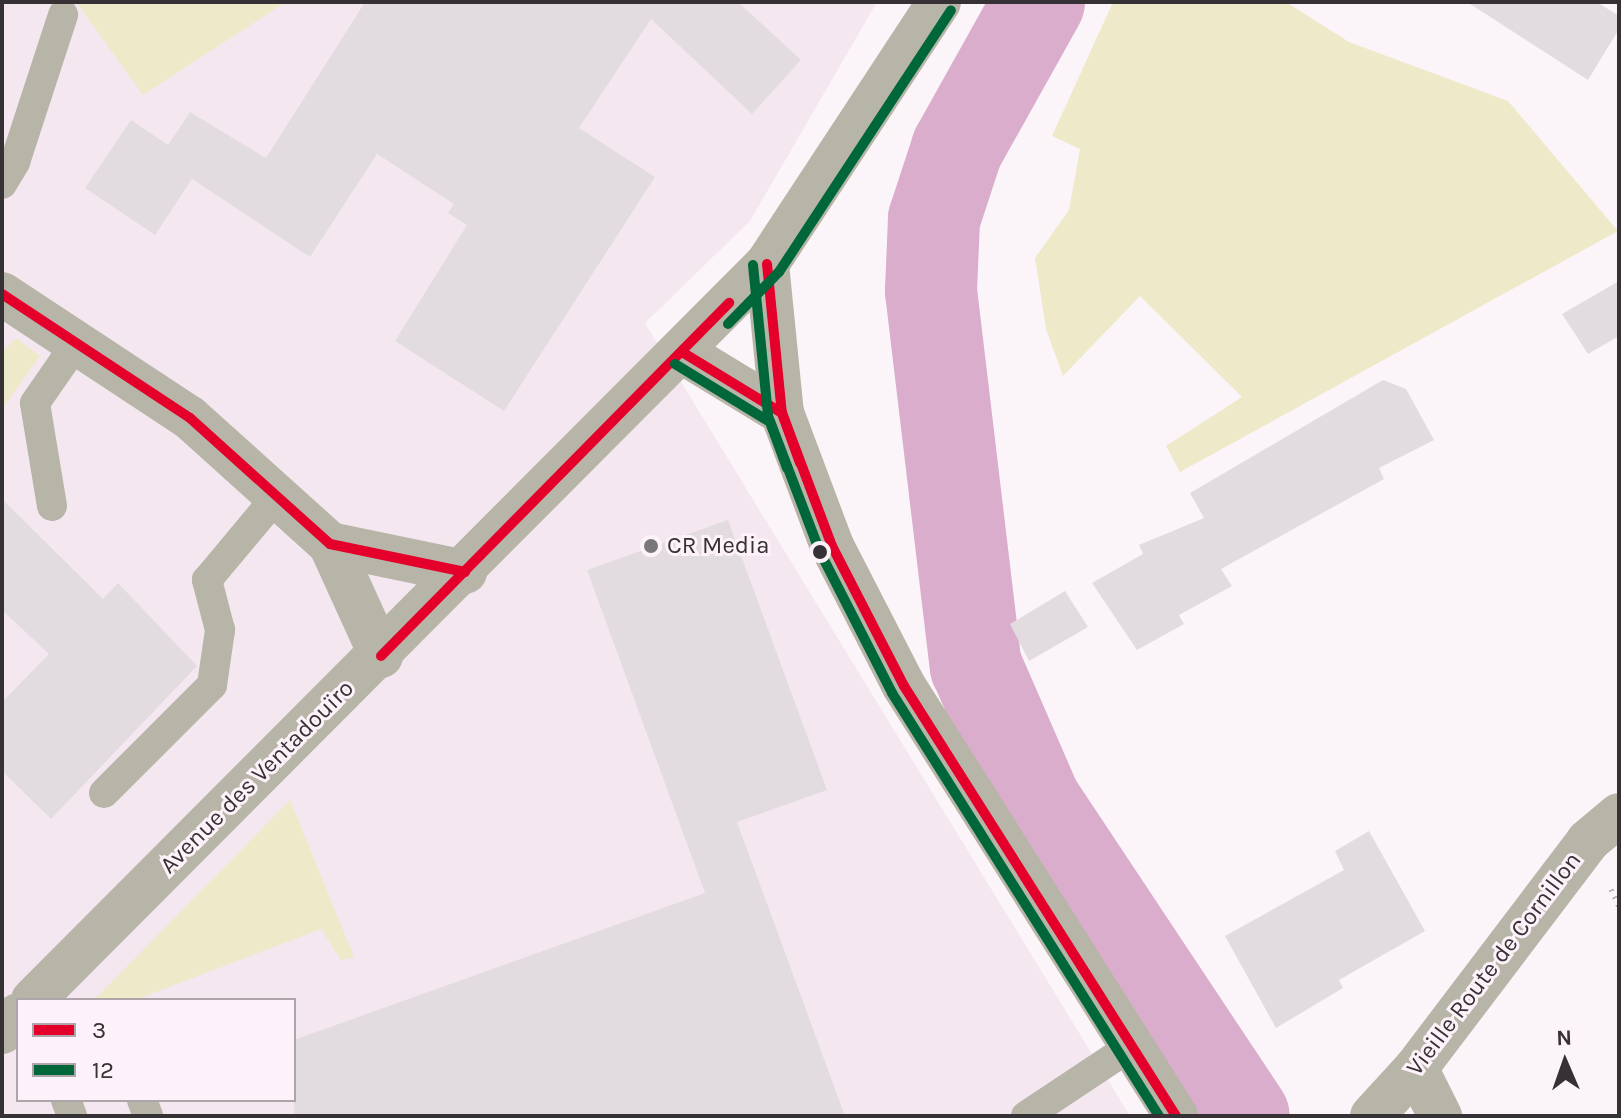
<!DOCTYPE html>
<meta charset="utf-8">
<style>
body{margin:0}
#map{position:relative;width:1621px;height:1118px;overflow:hidden;background:#fbf5f9;font-family:Karla,sans-serif}
div>[style]{position:absolute}
.built>*{inset:0;background:#f5e7f0}
.green>*{inset:0;background:#eee9c9}
.river>*{height:92px;margin:-46px;padding:0 46px;transform-origin:46px;border-radius:46px;background:#d9adcb}
.building>*{inset:0;background:#e2dce0}
.path>*{height:5px;margin-top:-2.5px;transform-origin:0;background:repeating-linear-gradient(90deg,#b3b1a9 0 2px,transparent 0 8px)}
.lane>*{height:30px;margin:-15px;padding:0 15px;transform-origin:15px;border-radius:15px;background:#b7b5a7}
.street>*{height:44px;margin:-22px;padding:0 22px;transform-origin:22px;border-radius:22px;background:#b7b5a7}
.bus-1>*{height:10px;margin:-5px;padding:0 5px;transform-origin:5px;border-radius:5px;background:#e4002b}
.bus-2>*{height:10px;margin:-5px;padding:0 5px;transform-origin:5px;border-radius:5px;background:#00673a}
.dots>*{width:22px;height:22px;translate:-50% -50%;box-sizing:border-box;border:4px solid #fef2fa;border-radius:50%}
span{translate:-50% -50%;white-space:nowrap;text-align:center;line-height:1.15;-webkit-text-stroke:6px #fef2fa;paint-order:stroke}
.poi-label{font-size:24px;color:#353134}
.left{translate:0 -50%;text-align:left}
.street-label{font-size:24px;color:#353134}
.frame{position:absolute;inset:0;border:4px solid #353134;pointer-events:none}
.legend{position:absolute;left:16px;top:998px;width:280px;height:104px;box-sizing:border-box;background:#fef2fa;border:2px solid #aea5ab;margin:0;padding:10px 14px;list-style:none;font-size:24px;color:#353134}
.legend li{display:flex;align-items:center;gap:16px;height:40px}
.legend b{width:40px;border:2px solid #aea5ab}
.north{position:absolute;left:1525px;top:1022px;width:80px;height:80px;-webkit-text-stroke:6px #fef2fa;paint-order:stroke;rotate:358deg;font-size:22px;font-weight:700;line-height:32px;text-align:center;color:#353134}
.north::after{content:'';display:block;margin:auto;width:28px;height:36px;background:#353134;clip-path:polygon(50% 0,100% 100%,50% 72%,0 100%)}
</style>
<div id="map">
<div class="built">
<i style="clip-path:polygon(evenodd,2px 2px,877px 2px,750px 221px,645px 323px,1130px 1116px,2px 1116px,2px 2px,18px 1000px,294px 1000px,294px 1100px,18px 1100px,18px 1000px)"></i>
</div>
<div class="green">
<i style="clip-path:polygon(76px 2px,286px 2px,143px 95px)"></i>
<i style="clip-path:polygon(1113px 2px,1286px 2px,1349px 42px,1508px 101px,1618px 231px,1180px 472px,1166px 446px,1242px 397px,1140px 296px,1063px 376px,1046px 329px,1035px 258px,1069px 210px,1080px 149px,1052px 136px)"></i>
<i style="clip-path:polygon(16px 338px,40px 356px,2px 409px,2px 352px)"></i>
<i style="clip-path:polygon(290px 800px,354px 957px,341px 960px,321px 929px,135px 1000px,94px 1000px)"></i>
</div>
<div class="river">
<i style="left:1039px;top:2px;width:168px;rotate:119.2deg"></i>
<i style="left:957px;top:149px;width:74px;rotate:108.2deg"></i>
<i style="left:934px;top:219px;width:72px;rotate:92.4deg"></i>
<i style="left:931px;top:291px;width:378px;rotate:83.2deg"></i>
<i style="left:976px;top:666px;width:148px;rotate:66.5deg"></i>
<i style="left:1035px;top:802px;width:377px;rotate:56.4deg"></i>
</div>
<div class="building">
<i style="clip-path:polygon(365px 2px,738px 2px,801px 60px,752px 114px,651px 19px,579px 128px,655px 177px,504px 411px,395px 341px,467px 225px,448px 213px,454px 204px,377px 154px,310px 257px,192px 179px,155px 235px,85px 188px,131px 120px,168px 145px,190px 112px,266px 158px)"></i>
<i style="clip-path:polygon(1467px 2px,1597px 2px,1619px 16px,1619px 29px,1588px 80px)"></i>
<i style="clip-path:polygon(1619px 281px,1619px 336px,1588px 354px,1562px 314px)"></i>
<i style="clip-path:polygon(1383px 380px,1406px 389px,1434px 440px,1379px 468px,1384px 479px,1221px 569px,1232px 586px,1179px 615px,1184px 624px,1137px 650px,1092px 583px,1143px 554px,1139px 545px,1204px 518px,1190px 493px)"></i>
<i style="clip-path:polygon(2px 499px,103px 599px,118px 583px,197px 666px,51px 819px,2px 771px,2px 702px,49px 654px,2px 610px)"></i>
<i style="clip-path:polygon(728px 520px,827px 790px,737px 822px,845px 1116px,294px 1116px,294px 1040px,705px 893px,587px 570px)"></i>
<i style="clip-path:polygon(1065px 591px,1088px 627px,1029px 661px,1010px 624px)"></i>
<i style="clip-path:polygon(1369px 831px,1425px 931px,1339px 980px,1343px 988px,1276px 1028px,1225px 936px,1344px 870px,1335px 851px)"></i>
</div>
<div class="path">
<i style="left:1611px;top:889px;width:20px;rotate:66deg"></i>
</div>
<div class="lane">
<i style="left:2px;top:184px;width:26px;rotate:-59deg"></i>
<i style="left:15px;top:162px;width:155px;rotate:-71.9deg"></i>
<i style="left:52px;top:506px;width:104px;rotate:-99.4deg"></i>
<i style="left:35px;top:403px;width:75px;rotate:-55.3deg"></i>
<i style="left:104px;top:793px;width:153px;rotate:-45deg"></i>
<i style="left:212px;top:685px;width:56px;rotate:-81.7deg"></i>
<i style="left:220px;top:630px;width:52px;rotate:-104.6deg"></i>
<i style="left:207px;top:580px;width:111px;rotate:-50.1deg"></i>
<i style="left:66px;top:1100px;width:17px;rotate:69deg"></i>
<i style="left:142px;top:1100px;width:17px;rotate:69deg"></i>
<i style="left:1026px;top:1116px;width:125px;rotate:-33.6deg"></i>
</div>
<div class="street">
<i style="left:767px;top:264px;width:150px;rotate:84.3deg"></i>
<i style="left:782px;top:413px;width:142px;rotate:69.4deg"></i>
<i style="left:832px;top:546px;width:157px;rotate:62.8deg"></i>
<i style="left:904px;top:686px;width:509px;rotate:57.68deg"></i>
<i style="left:2px;top:294px;width:225px;rotate:33.4deg"></i>
<i style="left:190px;top:418px;width:188px;rotate:42deg"></i>
<i style="left:330px;top:544px;width:123px;rotate:65.5deg"></i>
<i style="left:682px;top:352px;width:117px;rotate:31.4deg"></i>
<i style="left:330px;top:544px;width:138px;rotate:11.7deg"></i>
<i style="left:33px;top:1000px;width:1039px;rotate:-45.08deg"></i>
<i style="left:767px;top:264px;width:313px;rotate:-56.7deg"></i>
<i style="left:2px;top:1032px;width:23px;rotate:-47deg"></i>
<i style="left:1416px;top:1068px;width:54px;rotate:63.4deg"></i>
<i style="left:1372px;top:1116px;width:65px;rotate:-47.5deg"></i>
<i style="left:1416px;top:1068px;width:285px;rotate:-52.8deg"></i>
<i style="left:1588px;top:841px;width:40px;rotate:-40deg"></i>
</div>
<div class="bus-1">
<i style="left:767px;top:264px;width:150px;rotate:84.3deg"></i>
<i style="left:782px;top:413px;width:142px;rotate:69.4deg"></i>
<i style="left:832px;top:546px;width:157px;rotate:62.8deg"></i>
<i style="left:904px;top:686px;width:509px;rotate:57.68deg"></i>
<i style="left:2px;top:294px;width:225px;rotate:33.4deg"></i>
<i style="left:190px;top:418px;width:188px;rotate:42deg"></i>
<i style="left:330px;top:544px;width:138px;rotate:11.7deg"></i>
<i style="left:682px;top:352px;width:117px;rotate:31.4deg"></i>
<i style="left:782px;top:413px;width:53px;rotate:70.2deg"></i>
<i style="left:381px;top:656px;width:496px;rotate:-45.4deg"></i>
</div>
<div class="bus-2">
<i style="left:753px;top:265px;width:152px;rotate:84.3deg"></i>
<i style="left:768px;top:416px;width:146px;rotate:69.1deg"></i>
<i style="left:820px;top:552px;width:158px;rotate:62.9deg"></i>
<i style="left:892px;top:693px;width:500px;rotate:57.74deg"></i>
<i style="left:728px;top:324px;width:73px;rotate:-45.6deg"></i>
<i style="left:779px;top:272px;width:313px;rotate:-56.7deg"></i>
<i style="left:675px;top:364px;width:111px;rotate:31.4deg"></i>
<i style="left:770px;top:422px;width:49px;rotate:69.7deg"></i>
</div>
<div class="dots">
<i style="left:651px;top:546px;background:#7a7679"></i>
<i style="left:820px;top:552px;background:#353134"></i>
</div>
<div class="poi-label">
<span class="left" style="left:667px;top:546px">CR Media</span>
</div>
<div class="street-label">
<span style="left:257px;top:777px;rotate:-45deg">Avenue des Ventadouïro</span>
<span style="left:1494px;top:964px;rotate:-53deg">Vieille Route de Cornillon</span>
</div>
<div class="frame"></div>
<ul class="legend">
<li><b style="height:10px;background:#e4002b"></b>3</li>
<li><b style="height:10px;background:#00673a"></b>12</li>
</ul>
<div class="north">N</div>
</div>
